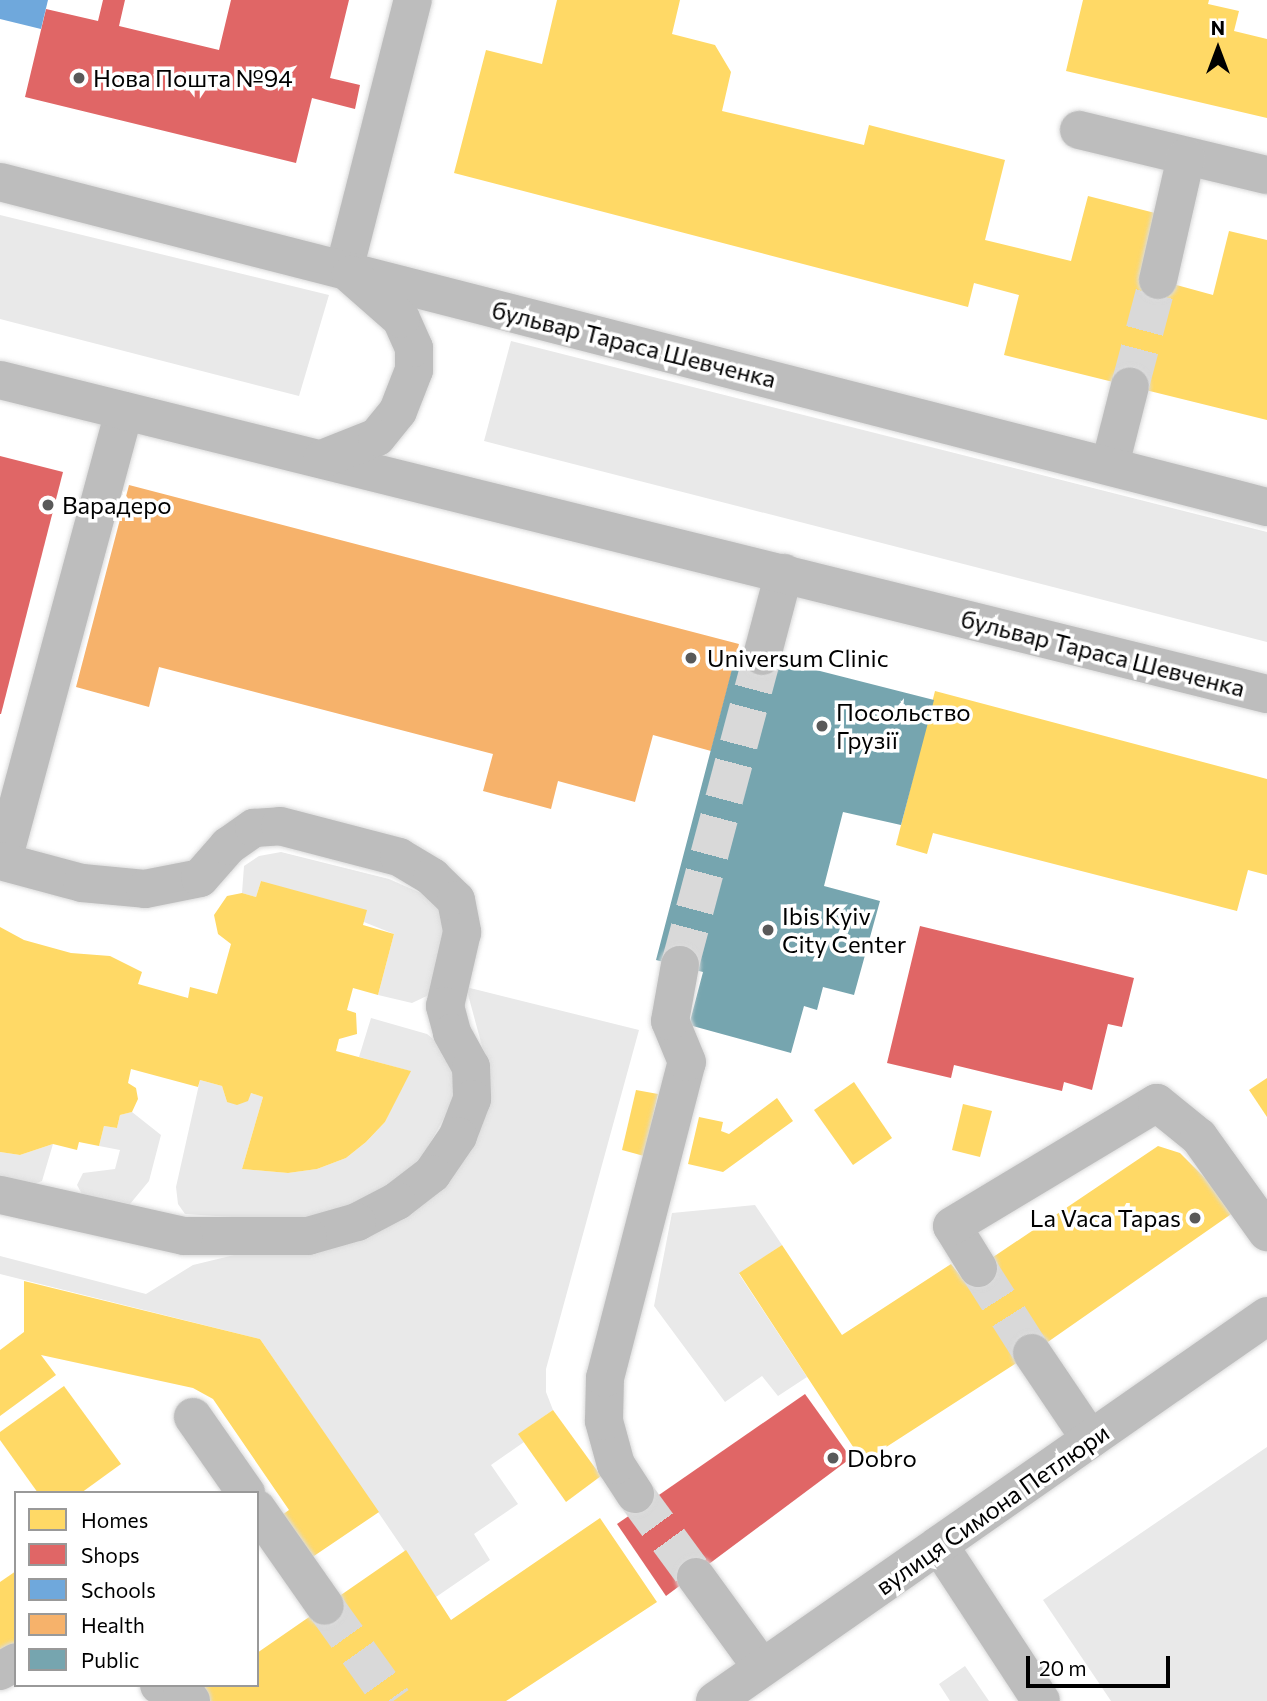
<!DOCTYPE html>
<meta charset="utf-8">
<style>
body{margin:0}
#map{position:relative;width:1267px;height:1701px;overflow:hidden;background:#fff;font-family:Commissioner,sans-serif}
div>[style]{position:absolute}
.green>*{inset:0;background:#e9e9e9}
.homes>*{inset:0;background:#ffd966}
.shops>*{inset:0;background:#e06666}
.schools>*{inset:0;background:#6fa8dc}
.health>*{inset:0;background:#f6b26b}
.public>*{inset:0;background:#76a5af}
.minor-tunnel>*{height:38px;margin-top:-19px;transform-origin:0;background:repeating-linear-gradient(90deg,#d9d9d9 0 38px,transparent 0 57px)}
.roads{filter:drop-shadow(0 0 2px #dbdbdb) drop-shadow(0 0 2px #dbdbdb)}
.minor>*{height:38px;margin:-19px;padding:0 19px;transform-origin:19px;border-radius:19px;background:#bdbdbd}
.major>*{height:38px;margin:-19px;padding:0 19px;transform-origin:19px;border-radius:19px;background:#bdbdbd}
.dots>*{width:19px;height:19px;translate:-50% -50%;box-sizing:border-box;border:4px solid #fff;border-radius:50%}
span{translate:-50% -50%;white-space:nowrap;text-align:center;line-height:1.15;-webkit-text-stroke:7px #fff;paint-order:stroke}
.poi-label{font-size:24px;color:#000}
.left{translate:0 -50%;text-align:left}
.right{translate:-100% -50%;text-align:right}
.street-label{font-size:24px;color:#000}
.legend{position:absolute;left:14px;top:1491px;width:245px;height:196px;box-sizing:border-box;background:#fff;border:2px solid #999;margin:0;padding:9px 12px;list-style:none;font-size:21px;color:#000}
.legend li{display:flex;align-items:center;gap:14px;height:35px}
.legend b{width:35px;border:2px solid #999}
.north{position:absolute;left:1183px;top:14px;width:70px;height:70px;-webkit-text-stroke:5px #fff;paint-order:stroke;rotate:0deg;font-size:19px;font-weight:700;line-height:28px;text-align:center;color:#000}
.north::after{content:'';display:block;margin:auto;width:24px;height:32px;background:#000;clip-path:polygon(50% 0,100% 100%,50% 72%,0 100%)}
.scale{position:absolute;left:1026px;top:1656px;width:144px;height:32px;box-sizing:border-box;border:4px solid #000;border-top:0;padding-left:9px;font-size:21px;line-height:24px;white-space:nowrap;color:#000;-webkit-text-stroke:5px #fff;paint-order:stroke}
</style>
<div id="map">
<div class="green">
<i style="clip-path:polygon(0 215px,329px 295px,299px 396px,0 319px)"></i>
<i style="clip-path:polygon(511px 341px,1267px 532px,1267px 642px,484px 441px)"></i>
<i style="clip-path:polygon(281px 852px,389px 879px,423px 894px,439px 909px,446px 933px,431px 994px,412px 1003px,378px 995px,394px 934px,261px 881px,256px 897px,242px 893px,244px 866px,259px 856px)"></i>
<i style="clip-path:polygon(466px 987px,639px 1030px,546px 1369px,546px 1392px,553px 1410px,519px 1434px,524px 1442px,491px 1465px,518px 1504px,474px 1534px,490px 1560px,436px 1597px,260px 1339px,0 1274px,0 1256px,146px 1294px,193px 1265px,403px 1214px,486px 1061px)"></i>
<i style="clip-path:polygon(371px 1018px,427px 1034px,444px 1048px,454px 1070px,456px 1096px,418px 1165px,388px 1189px,311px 1222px,185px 1214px,178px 1204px,176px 1187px,200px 1080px,222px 1086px,227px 1102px,251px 1093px,263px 1097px,242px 1169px,288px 1173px,317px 1169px,346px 1158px,366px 1142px,385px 1122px,410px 1071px,359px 1057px)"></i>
<i style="clip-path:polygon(132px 1112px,161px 1135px,149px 1181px,130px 1204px,83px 1196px,77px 1185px,83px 1173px,115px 1169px,120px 1150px,99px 1146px,104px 1126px,117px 1128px,120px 1115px)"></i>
<i style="clip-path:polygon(53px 1144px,42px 1181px,26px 1187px,0 1181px,0 1152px,20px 1155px)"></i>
<i style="clip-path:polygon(755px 1205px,782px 1245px,739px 1274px,807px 1377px,778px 1396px,762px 1376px,725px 1402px,654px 1306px,672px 1213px)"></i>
<i style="clip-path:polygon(1267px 1447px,1267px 1701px,1111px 1701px,1043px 1600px)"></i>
<i style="clip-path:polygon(965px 1666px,989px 1701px,950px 1701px,939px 1684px)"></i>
</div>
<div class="homes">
<i style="clip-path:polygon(557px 0,680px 0,672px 34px,715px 45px,731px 72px,722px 111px,864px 145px,869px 125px,1005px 160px,985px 240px,1071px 261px,1088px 196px,1155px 213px,1140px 275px,1213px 295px,1229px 231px,1267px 240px,1267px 420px,1004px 355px,1019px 295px,974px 283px,968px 307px,454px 173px,486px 50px,542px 64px)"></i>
<i style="clip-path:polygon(1083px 0,1209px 0,1208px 4px,1239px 11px,1234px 31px,1267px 39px,1267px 118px,1066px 71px)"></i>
<i style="clip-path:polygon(935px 691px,1267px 779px,1267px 875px,1248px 870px,1237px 911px,933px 833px,927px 854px,896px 845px)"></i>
<i style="clip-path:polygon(261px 881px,367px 910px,363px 925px,394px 934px,378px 995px,353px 988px,347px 1010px,356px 1013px,357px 1034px,339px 1039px,336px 1051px,411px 1071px,385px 1122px,366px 1142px,346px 1158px,317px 1169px,288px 1173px,242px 1169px,263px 1097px,251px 1093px,248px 1101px,237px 1105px,227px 1102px,222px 1086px,200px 1080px,198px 1087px,131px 1069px,128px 1083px,136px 1088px,138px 1099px,132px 1112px,120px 1115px,117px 1128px,104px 1126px,99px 1146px,79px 1142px,77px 1150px,53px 1144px,20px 1155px,0 1152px,0 927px,24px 940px,71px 953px,110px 956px,142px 972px,138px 984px,188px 998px,190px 987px,217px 994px,231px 944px,218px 934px,214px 915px,227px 896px,242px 893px,256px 897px)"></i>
<i style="clip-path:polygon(1267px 1078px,1267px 1117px,1249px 1090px)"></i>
<i style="clip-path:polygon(854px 1082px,892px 1138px,853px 1165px,814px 1110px)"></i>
<i style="clip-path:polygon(636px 1090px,658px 1094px,644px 1156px,622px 1150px)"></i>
<i style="clip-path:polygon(777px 1098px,793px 1121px,723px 1172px,688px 1164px,699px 1117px,723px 1122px,721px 1131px,729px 1134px)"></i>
<i style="clip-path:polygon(963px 1104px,992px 1111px,980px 1157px,952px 1150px)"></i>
<i style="clip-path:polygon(1158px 1146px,1180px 1153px,1237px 1210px,1032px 1353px,863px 1462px,739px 1273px,782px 1245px,842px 1335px,951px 1264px,962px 1278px)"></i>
<i style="clip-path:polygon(24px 1281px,260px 1339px,379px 1512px,311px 1558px,282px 1515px,289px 1510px,213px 1399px,193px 1388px,41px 1355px,56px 1375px,0 1416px,0 1350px,24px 1332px)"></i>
<i style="clip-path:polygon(64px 1386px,121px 1464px,81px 1493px,38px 1493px,0 1440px,0 1432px)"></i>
<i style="clip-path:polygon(553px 1410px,601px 1476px,566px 1502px,518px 1434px)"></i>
<i style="clip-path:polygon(600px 1518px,657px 1602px,506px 1701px,207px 1701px,197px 1685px,257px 1685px,257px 1653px,406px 1550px,451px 1620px)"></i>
<i style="clip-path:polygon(16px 1571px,16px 1645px,0 1655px,0 1582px)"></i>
</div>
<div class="shops">
<i style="clip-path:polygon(103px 0,125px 0,119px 26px,219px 50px,231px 0,349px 0,330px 78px,360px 85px,355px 109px,312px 98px,296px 163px,25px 97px,46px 9px,98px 21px)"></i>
<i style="clip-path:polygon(0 456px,63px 472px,1px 714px,0 714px)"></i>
<i style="clip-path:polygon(920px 926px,1134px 978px,1122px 1027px,1108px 1024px,1092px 1090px,1064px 1082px,1062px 1091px,954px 1065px,951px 1078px,887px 1063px)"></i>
<i style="clip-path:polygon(805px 1394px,851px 1458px,666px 1596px,617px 1524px)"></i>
</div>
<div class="schools">
<i style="clip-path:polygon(0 0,48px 0,41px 29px,0 19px)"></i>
</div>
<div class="health">
<i style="clip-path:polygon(129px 485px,739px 644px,711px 751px,653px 735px,635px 802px,558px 781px,551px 809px,483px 791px,493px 754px,159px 667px,149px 707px,76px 687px)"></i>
</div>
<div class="public">
<i style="clip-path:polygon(737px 650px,934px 700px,901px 825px,843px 812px,824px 886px,880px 901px,854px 995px,823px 987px,817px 1010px,804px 1006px,791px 1053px,689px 1025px,703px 972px,656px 960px)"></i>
</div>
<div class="minor-tunnel">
<i style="left:1130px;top:386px;width:110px;rotate:-75.2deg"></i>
<i style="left:680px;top:965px;width:320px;rotate:-75.1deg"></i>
<i style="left:978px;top:1268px;width:101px;rotate:57.6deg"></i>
<i style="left:635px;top:1494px;width:103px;rotate:53.7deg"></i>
<i style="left:325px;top:1606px;width:117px;rotate:54.4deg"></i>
</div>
<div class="roads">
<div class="minor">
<i style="left:1079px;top:130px;width:193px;rotate:13.5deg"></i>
<i style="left:344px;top:270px;width:279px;rotate:-75.7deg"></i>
<i style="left:1158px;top:280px;width:126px;rotate:-77.2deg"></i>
<i style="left:1110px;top:465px;width:81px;rotate:-75.8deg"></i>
<i style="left:762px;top:656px;width:86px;rotate:-75.2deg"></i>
<i style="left:3px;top:860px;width:465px;rotate:-74.9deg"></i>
<i style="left:0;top:861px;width:85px;rotate:15deg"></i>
<i style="left:82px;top:883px;width:63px;rotate:5.4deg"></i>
<i style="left:145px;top:889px;width:56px;rotate:-11.3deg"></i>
<i style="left:200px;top:878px;width:43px;rotate:-48.8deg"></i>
<i style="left:228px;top:846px;width:32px;rotate:-35deg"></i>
<i style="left:254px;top:828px;width:26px;rotate:-4deg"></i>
<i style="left:280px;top:826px;width:123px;rotate:14.6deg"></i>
<i style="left:399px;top:857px;width:39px;rotate:31deg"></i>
<i style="left:432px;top:877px;width:33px;rotate:44deg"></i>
<i style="left:456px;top:900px;width:33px;rotate:79deg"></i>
<i style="left:462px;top:932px;width:76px;rotate:102.9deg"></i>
<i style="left:445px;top:1006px;width:28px;rotate:75deg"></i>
<i style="left:452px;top:1033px;width:39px;rotate:61deg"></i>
<i style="left:471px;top:1067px;width:32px;rotate:88deg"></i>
<i style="left:472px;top:1099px;width:40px;rotate:111deg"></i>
<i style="left:458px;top:1136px;width:46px;rotate:124.4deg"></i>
<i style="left:432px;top:1174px;width:44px;rotate:142.4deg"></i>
<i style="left:397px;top:1201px;width:45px;rotate:152.3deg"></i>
<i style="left:357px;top:1222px;width:51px;rotate:164.1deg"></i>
<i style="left:308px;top:1236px;width:124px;rotate:180deg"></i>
<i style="left:184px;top:1236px;width:189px;rotate:-167.4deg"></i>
<i style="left:978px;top:1268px;width:49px;rotate:-121.8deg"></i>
<i style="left:952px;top:1226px;width:239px;rotate:-31deg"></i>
<i style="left:1157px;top:1103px;width:54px;rotate:39deg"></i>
<i style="left:1199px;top:1137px;width:117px;rotate:54.4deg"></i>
<i style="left:1032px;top:1353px;width:104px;rotate:56deg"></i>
<i style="left:193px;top:1417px;width:93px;rotate:55.1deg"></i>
<i style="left:635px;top:1494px;width:35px;rotate:-123deg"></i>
<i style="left:616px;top:1465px;width:46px;rotate:-105.3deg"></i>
<i style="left:604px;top:1421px;width:43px;rotate:-88.7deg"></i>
<i style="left:605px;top:1378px;width:326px;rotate:-75.5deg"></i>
<i style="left:687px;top:1062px;width:44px;rotate:-112.5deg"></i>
<i style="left:670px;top:1021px;width:57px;rotate:-79.9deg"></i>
<i style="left:257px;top:1509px;width:118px;rotate:55deg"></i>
<i style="left:939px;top:1545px;width:186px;rotate:56.8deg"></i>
<i style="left:696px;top:1577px;width:112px;rotate:54deg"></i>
<i style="left:0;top:1671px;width:18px;rotate:-29deg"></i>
<i style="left:159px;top:1685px;width:23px;rotate:10deg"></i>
<i style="left:182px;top:1689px;width:15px;rotate:53deg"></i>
</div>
<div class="major">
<i style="left:0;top:182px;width:1308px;rotate:14.39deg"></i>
<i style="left:0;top:380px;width:1305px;rotate:13.92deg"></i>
<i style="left:322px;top:459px;width:59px;rotate:-21.8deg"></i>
<i style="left:377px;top:437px;width:33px;rotate:-51deg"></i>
<i style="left:398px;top:411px;width:44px;rotate:-68.7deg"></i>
<i style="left:414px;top:370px;width:22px;rotate:-90deg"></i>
<i style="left:414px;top:348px;width:32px;rotate:-114deg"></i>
<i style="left:401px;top:319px;width:67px;rotate:-138.7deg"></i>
<i style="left:715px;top:1701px;width:673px;rotate:-34.89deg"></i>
</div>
</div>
<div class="dots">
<i style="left:79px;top:78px;background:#595959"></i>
<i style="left:48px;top:505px;background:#595959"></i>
<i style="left:691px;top:658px;background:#595959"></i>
<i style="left:822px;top:726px;background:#595959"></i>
<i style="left:768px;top:930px;background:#595959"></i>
<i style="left:1195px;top:1218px;background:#595959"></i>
<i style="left:833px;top:1458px;background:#595959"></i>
</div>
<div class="poi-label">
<span class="left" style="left:93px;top:78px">Нова Пошта №94</span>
<span class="left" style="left:62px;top:505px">Варадеро</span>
<span class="left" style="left:707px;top:658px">Universum Clinic</span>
<span class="left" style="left:836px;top:726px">Посольство<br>Грузії</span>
<span class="left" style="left:782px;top:930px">Ibis Kyiv<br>City Center</span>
<span class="right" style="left:1181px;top:1218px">La Vaca Tapas</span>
<span class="left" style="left:847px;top:1458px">Dobro</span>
</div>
<div class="street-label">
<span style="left:634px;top:344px;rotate:14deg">бульвар Тараса Шевченка</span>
<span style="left:1103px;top:653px;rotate:14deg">бульвар Тараса Шевченка</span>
<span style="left:992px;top:1509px;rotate:-35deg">вулиця Симона Петлюри</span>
</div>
<ul class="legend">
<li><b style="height:19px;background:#ffd966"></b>Homes</li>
<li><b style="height:19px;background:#e06666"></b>Shops</li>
<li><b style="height:19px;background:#6fa8dc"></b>Schools</li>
<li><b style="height:19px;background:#f6b26b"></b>Health</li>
<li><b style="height:19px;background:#76a5af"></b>Public</li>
</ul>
<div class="north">N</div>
<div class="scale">20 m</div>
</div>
